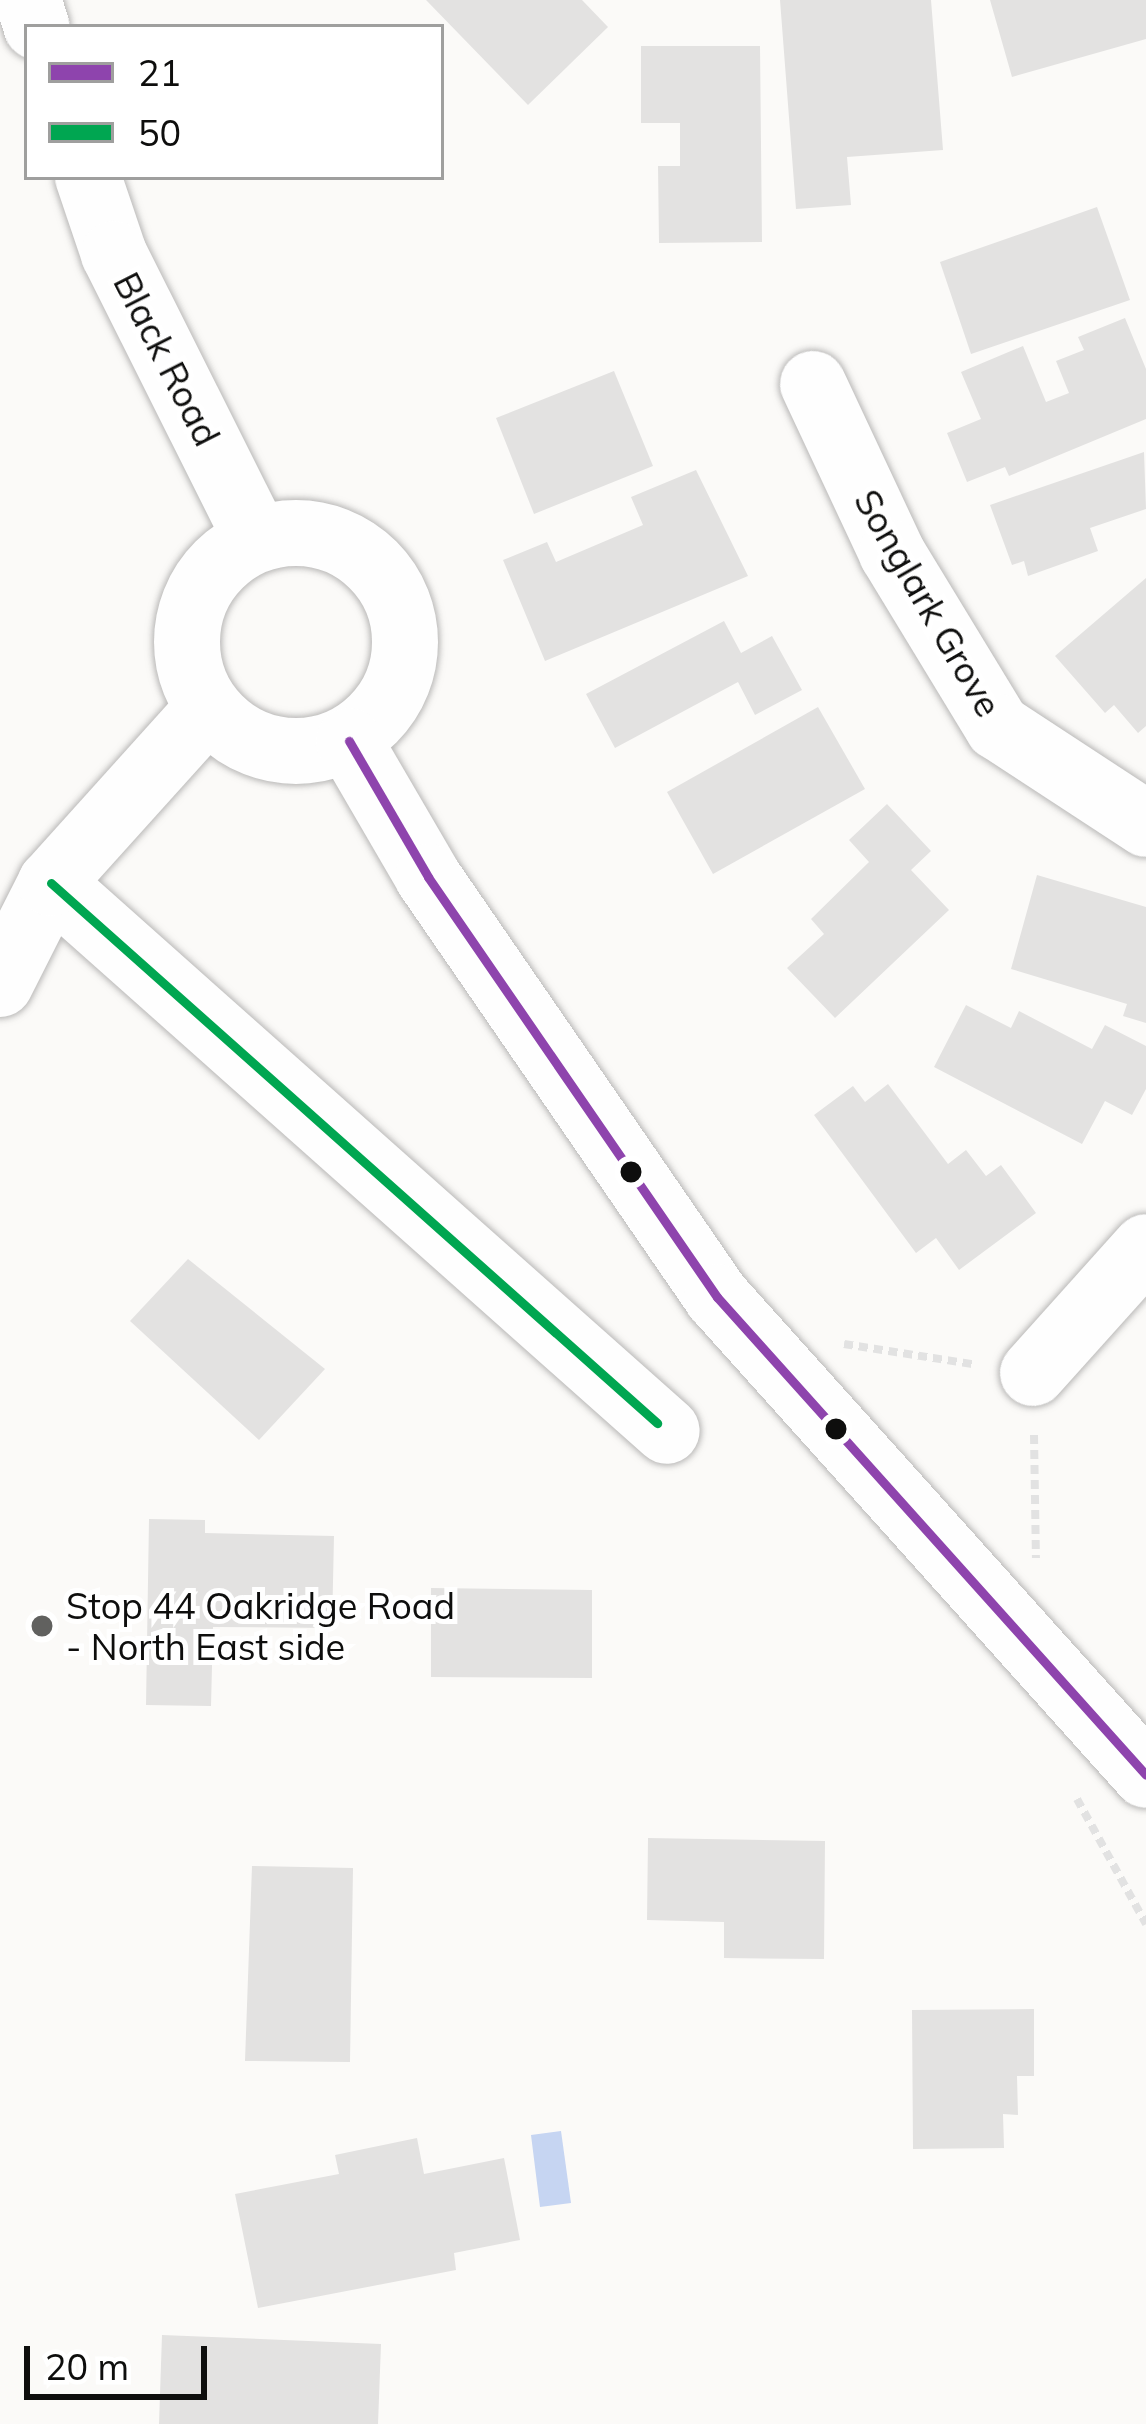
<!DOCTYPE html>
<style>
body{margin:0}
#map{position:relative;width:1146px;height:2424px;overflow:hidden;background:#fbfaf8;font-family:Mulish,sans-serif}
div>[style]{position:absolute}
.water>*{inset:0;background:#c6d5f2}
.building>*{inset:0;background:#e3e2e1}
.path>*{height:8px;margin-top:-4px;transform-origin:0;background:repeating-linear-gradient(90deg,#e2e2e2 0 9px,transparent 0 15px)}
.roads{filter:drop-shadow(0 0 3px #bab9b8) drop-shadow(0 0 3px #bab9b8)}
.minor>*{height:66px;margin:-33px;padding:0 33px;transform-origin:33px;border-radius:33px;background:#fefefe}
.major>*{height:66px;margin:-33px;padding:0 33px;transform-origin:33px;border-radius:33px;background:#fefefe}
.major>.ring{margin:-33px;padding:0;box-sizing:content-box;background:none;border:66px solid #fefefe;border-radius:50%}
.bus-1>*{height:9px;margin:-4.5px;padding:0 4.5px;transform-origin:4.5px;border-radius:4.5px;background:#8e44ad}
.bus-2>*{height:9px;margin:-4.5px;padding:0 4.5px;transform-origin:4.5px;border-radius:4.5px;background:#00a651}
.dots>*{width:33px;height:33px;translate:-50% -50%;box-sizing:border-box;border:6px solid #fff;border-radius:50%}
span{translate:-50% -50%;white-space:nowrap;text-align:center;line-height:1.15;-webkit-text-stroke:10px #fff;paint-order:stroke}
.street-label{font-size:36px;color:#0e0e0d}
.poi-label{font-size:36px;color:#0e0e0d}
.left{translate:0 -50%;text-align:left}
.legend{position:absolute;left:24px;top:24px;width:420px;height:156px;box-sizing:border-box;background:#fff;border:3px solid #9f9f9e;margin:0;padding:15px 21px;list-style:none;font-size:36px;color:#0e0e0d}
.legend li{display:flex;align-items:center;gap:24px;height:60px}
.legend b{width:60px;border:3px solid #9f9f9e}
.scale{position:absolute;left:24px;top:2346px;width:183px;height:54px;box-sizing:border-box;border:6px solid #0e0e0d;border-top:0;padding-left:15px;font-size:36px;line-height:42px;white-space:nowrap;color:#0e0e0d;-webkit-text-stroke:9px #fff;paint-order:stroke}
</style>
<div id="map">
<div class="water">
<i style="clip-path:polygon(561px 2131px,571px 2203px,540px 2207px,531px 2135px)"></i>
</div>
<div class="building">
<i style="clip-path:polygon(426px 0,582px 0,608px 27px,528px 105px)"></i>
<i style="clip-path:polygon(780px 0,931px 0,943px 150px,847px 157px,851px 205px,796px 209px)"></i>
<i style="clip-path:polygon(990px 0,1146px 0,1146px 39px,1012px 77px)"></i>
<i style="clip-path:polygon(641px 46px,760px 46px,762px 242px,659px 243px,658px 166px,680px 166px,680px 123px,641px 123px)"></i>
<i style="clip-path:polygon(1097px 207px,1130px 300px,971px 354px,940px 262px)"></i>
<i style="clip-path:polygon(1125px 318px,1146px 369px,1146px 419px,1009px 476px,1005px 467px,967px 482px,947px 433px,981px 419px,961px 372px,1023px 346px,1046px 402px,1069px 393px,1056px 361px,1084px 350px,1078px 337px)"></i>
<i style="clip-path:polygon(614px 371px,653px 466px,534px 514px,496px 418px)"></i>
<i style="clip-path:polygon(1144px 452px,1146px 509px,1090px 528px,1098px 551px,1028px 576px,1024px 561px,1012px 565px,990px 505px)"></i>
<i style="clip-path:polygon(696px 470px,748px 576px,545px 661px,503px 560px,547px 542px,556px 562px,643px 525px,631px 497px)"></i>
<i style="clip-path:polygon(1146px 578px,1146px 726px,1138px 733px,1114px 705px,1105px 713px,1055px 656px)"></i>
<i style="clip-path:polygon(724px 621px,741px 653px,772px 636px,802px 690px,755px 715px,738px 682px,615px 748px,586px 694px)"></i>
<i style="clip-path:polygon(818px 707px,865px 789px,713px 874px,667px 792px)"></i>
<i style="clip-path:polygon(887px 804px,931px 851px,911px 870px,949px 910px,835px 1018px,787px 968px,824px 934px,811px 919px,869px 862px,849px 840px)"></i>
<i style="clip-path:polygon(1037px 875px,1146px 907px,1146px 1023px,1123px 1016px,1127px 1004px,1011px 969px)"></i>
<i style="clip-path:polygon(966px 1005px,1011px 1028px,1019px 1011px,1092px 1049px,1105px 1025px,1146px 1046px,1146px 1089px,1132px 1115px,1105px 1101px,1082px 1144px,934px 1067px)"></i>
<i style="clip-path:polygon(888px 1084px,948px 1164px,966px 1150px,986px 1176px,1001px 1165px,1036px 1213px,959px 1270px,936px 1238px,916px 1253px,814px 1115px,853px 1086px,865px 1102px)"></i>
<i style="clip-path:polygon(188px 1259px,325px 1369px,259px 1440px,130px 1321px)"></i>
<i style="clip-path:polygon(149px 1519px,205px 1520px,205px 1533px,334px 1536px,332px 1628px,213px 1627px,211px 1706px,146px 1705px)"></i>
<i style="clip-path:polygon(431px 1588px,592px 1590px,592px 1678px,431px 1677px)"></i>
<i style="clip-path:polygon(648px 1838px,825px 1841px,824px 1959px,724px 1958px,724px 1922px,647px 1920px)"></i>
<i style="clip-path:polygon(252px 1866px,353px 1868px,350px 2062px,245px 2061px)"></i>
<i style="clip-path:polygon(1034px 2009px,1034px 2076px,1017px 2076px,1018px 2115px,1003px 2114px,1004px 2148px,913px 2149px,912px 2010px)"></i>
<i style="clip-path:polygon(417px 2138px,424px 2174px,504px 2158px,520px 2240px,454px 2253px,456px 2270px,258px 2308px,235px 2194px,339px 2174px,335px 2155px)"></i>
<i style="clip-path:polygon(162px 2335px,381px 2344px,378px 2424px,159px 2424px)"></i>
</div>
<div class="path">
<i style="left:844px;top:1344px;width:130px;rotate:8.9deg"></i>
<i style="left:1034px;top:1435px;width:123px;rotate:89.1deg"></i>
<i style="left:1077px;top:1799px;width:143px;rotate:61.1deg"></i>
</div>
<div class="roads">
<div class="minor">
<i style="left:813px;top:384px;width:187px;rotate:64.9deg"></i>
<i style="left:892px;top:553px;width:204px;rotate:58.7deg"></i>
<i style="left:998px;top:727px;width:177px;rotate:33.2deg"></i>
<i style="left:51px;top:883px;width:824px;rotate:41.66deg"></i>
<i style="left:0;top:984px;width:113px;rotate:-63.2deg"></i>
<i style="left:51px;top:883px;width:233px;rotate:-48deg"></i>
<i style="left:1033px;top:1373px;width:169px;rotate:-48.1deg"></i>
</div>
<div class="major">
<i style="left:28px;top:0;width:28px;rotate:72deg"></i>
<i style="left:88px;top:177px;width:81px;rotate:71.3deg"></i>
<i style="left:114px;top:254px;width:315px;rotate:63.4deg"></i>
<i class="ring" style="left:187px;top:533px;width:152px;height:152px"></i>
<i style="left:349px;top:741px;width:157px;rotate:59.8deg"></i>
<i style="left:428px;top:877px;width:510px;rotate:55.47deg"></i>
<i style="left:717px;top:1297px;width:642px;rotate:48.09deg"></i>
</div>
</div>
<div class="bus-1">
<i style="left:349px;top:741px;width:157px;rotate:59.8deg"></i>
<i style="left:428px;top:877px;width:510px;rotate:55.47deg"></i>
<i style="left:717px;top:1297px;width:642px;rotate:48.09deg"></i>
</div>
<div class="bus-2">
<i style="left:51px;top:883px;width:812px;rotate:41.7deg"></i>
</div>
<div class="dots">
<i style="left:631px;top:1172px;background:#0e0e0d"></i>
<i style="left:836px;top:1429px;background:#0e0e0d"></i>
<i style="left:42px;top:1626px;background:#61615f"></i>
</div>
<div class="street-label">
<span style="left:167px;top:359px;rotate:63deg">Black Road</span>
<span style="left:928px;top:603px;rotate:60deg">Songlark Grove</span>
</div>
<div class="poi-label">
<span class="left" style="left:66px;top:1626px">Stop 44 Oakridge Road<br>- North East side</span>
</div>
<ul class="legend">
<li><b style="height:15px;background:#8e44ad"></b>21</li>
<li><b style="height:15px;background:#00a651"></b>50</li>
</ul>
<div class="scale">20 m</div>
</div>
